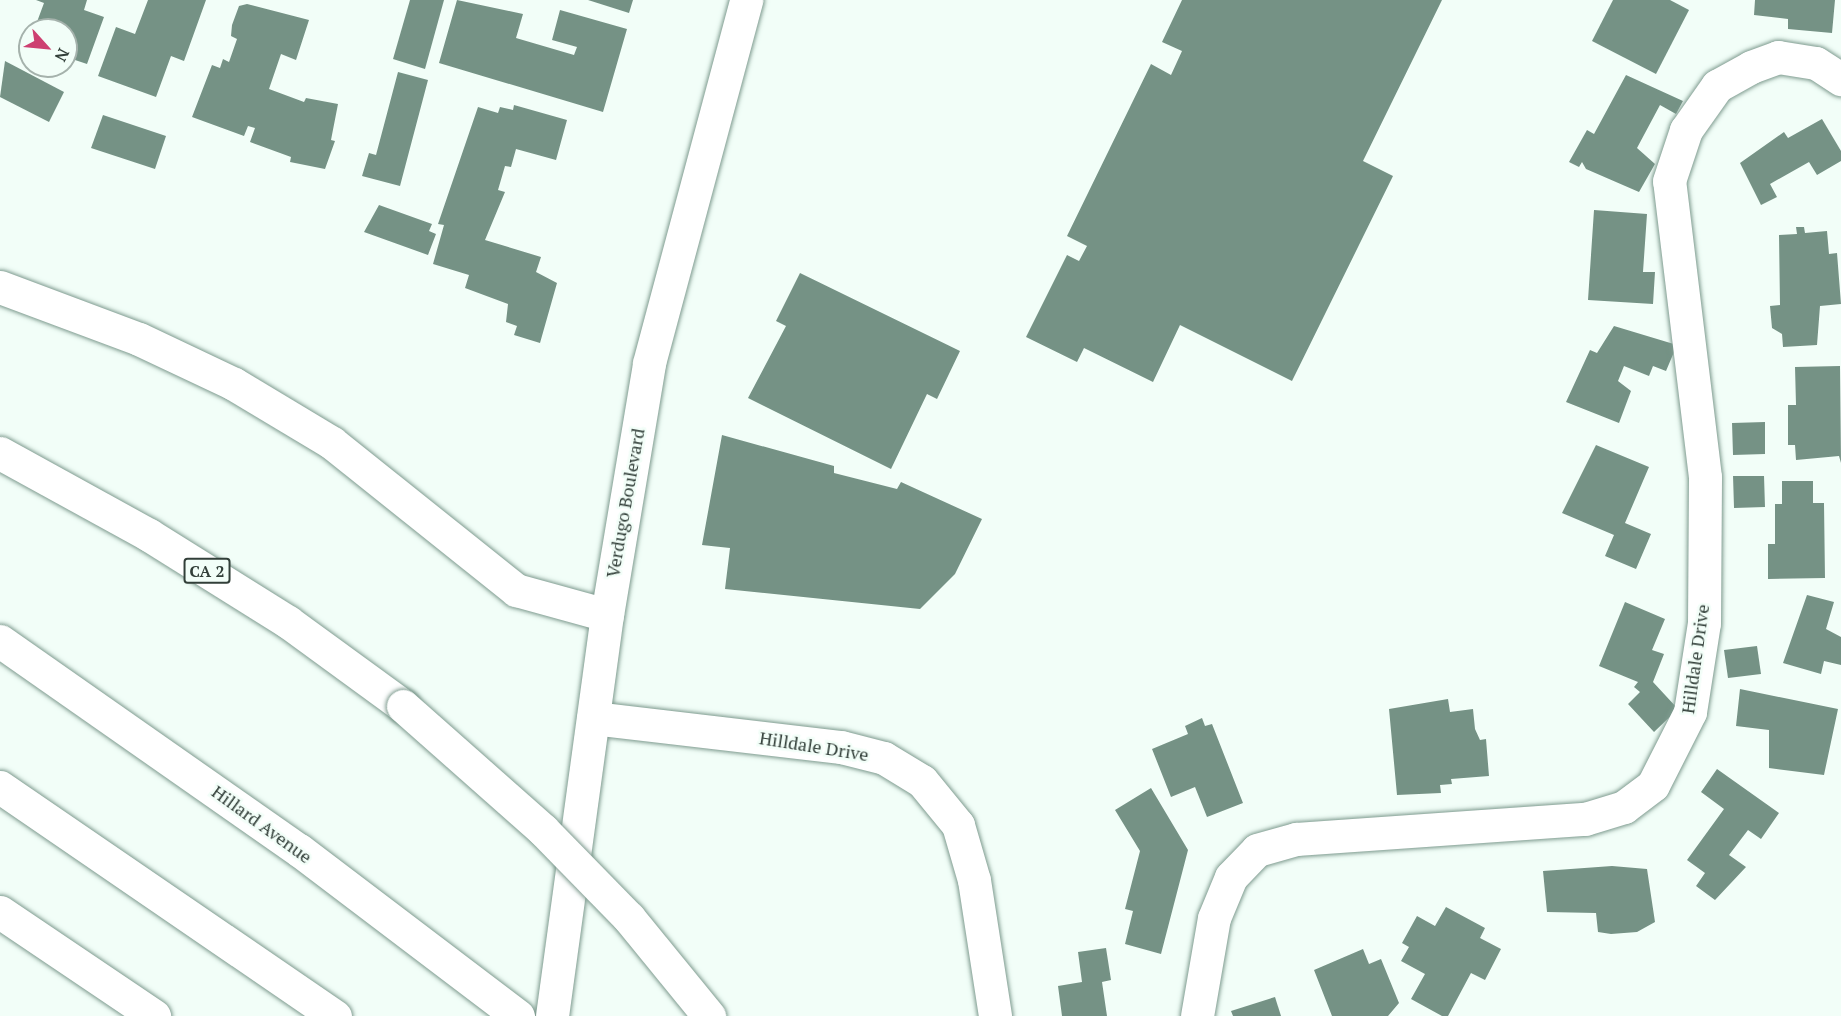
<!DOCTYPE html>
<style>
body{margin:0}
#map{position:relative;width:1841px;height:1016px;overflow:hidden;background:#f2fef8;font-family:"PT Serif",serif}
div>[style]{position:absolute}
.building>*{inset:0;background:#759285}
.roads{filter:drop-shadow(0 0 2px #7e9b8f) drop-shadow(0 0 2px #7e9b8f)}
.street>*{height:33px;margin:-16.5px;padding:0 16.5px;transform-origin:16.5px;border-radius:16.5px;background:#fff}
.secondary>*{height:33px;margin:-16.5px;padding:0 16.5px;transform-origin:16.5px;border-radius:16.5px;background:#fff}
.primary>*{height:33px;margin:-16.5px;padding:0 16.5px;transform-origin:16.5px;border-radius:16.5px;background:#fff}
.highway>*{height:33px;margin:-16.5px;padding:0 16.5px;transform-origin:16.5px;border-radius:16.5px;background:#fff}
.bridges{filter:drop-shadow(0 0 2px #7e9b8f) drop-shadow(0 0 2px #7e9b8f)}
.highway-bridge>*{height:33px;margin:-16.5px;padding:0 16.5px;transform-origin:16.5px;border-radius:16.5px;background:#fff}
span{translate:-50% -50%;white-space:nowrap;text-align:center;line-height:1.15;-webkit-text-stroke:5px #f2fef8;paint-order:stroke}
.shield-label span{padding:2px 4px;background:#f2fef8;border:2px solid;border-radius:4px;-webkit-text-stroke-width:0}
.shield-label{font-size:16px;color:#323f39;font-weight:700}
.street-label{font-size:18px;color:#323f39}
.north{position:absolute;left:18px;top:18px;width:60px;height:60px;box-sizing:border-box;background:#f2fef8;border:2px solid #a5b2ac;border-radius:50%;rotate:117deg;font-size:16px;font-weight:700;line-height:24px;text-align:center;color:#323f39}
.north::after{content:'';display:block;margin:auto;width:21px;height:27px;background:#cd4071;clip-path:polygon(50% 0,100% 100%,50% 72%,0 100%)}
</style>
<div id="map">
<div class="building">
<i style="clip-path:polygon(36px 0,87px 0,84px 10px,104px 17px,87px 64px,66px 57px,66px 30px,34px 30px,44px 3px)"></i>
<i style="clip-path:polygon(148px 0,206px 0,184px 61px,171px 56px,156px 97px,98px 76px,116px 27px,135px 34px)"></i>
<i style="clip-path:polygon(410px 0,444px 0,425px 69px,393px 59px)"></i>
<i style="clip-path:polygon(457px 0,523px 14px,516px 38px,574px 55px,577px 47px,552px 40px,560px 10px,627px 29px,603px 112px,439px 63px)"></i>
<i style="clip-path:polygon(588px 0,633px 0,629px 13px)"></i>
<i style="clip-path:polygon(1182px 0,1442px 0,1363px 161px,1393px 176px,1292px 381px,1180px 325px,1153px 382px,1084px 348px,1077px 362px,1026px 337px,1067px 255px,1079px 261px,1087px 246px,1067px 236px,1151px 64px,1171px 75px,1182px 51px,1162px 42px)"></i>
<i style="clip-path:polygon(1613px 0,1670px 0,1689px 10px,1656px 74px,1592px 41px)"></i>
<i style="clip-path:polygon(1755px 0,1835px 0,1832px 33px,1788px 29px,1788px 19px,1754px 15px)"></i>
<i style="clip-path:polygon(247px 4px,309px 20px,296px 60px,281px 54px,269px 89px,304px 102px,306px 98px,338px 104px,331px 140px,335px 141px,325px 169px,290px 162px,291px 157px,250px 142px,255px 128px,248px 126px,244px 136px,192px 117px,212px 65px,220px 68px,223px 59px,229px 62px,237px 39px,231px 36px,232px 25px,239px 6px)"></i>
<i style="clip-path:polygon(5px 61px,64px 92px,49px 122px,0 97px)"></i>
<i style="clip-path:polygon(398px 72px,428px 80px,400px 186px,362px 176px,369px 153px,376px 155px)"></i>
<i style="clip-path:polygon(1626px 75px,1683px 101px,1676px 114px,1660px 105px,1637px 148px,1655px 164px,1639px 192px,1586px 169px,1582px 162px,1579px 167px,1569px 162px,1587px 130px,1594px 134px)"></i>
<i style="clip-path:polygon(514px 105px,567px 120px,556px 160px,516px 149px,511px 167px,505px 166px,498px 190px,505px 192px,485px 240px,541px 257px,536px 272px,557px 283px,540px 343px,514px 335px,517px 326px,506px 322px,508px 304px,465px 288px,469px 275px,433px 264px,444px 225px,438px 224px,478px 107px,498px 113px,500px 107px,513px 110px)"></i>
<i style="clip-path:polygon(103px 115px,166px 136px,155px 169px,91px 148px)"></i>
<i style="clip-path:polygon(1822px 119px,1841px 151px,1841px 161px,1817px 175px,1809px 162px,1770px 184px,1777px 197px,1761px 205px,1740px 163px,1784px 132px,1788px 138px)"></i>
<i style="clip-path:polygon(379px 205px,432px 224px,429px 231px,436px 234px,428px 255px,364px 232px)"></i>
<i style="clip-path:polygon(1594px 210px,1647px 214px,1643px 272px,1655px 272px,1653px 304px,1588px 300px)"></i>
<i style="clip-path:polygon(1796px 227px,1804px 227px,1805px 233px,1827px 231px,1829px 254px,1837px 253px,1841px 304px,1820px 306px,1817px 345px,1783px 347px,1782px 334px,1772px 328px,1770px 306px,1780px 305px,1779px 235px,1797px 234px)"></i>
<i style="clip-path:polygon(800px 273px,960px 351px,937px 399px,927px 394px,891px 469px,748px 398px,786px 326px,776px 321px)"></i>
<i style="clip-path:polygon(1614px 326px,1677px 345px,1666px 371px,1653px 366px,1649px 376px,1624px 366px,1618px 381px,1631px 391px,1619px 423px,1566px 402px,1590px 350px,1597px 353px)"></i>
<i style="clip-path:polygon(1840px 366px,1841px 463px,1839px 456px,1796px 460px,1795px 445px,1788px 445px,1788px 405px,1796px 405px,1795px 367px)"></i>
<i style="clip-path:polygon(1765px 422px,1765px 454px,1733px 455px,1732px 423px)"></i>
<i style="clip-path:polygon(722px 435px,834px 466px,834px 473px,897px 489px,901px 482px,982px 519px,955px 574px,920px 609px,725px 589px,730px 548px,702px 545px)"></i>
<i style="clip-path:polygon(1596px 445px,1649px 467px,1625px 523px,1651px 534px,1636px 569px,1605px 556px,1614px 535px,1562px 513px)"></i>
<i style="clip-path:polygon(1733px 476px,1764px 476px,1765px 507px,1734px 508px)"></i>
<i style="clip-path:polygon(1782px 481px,1813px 481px,1813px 503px,1824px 503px,1825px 578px,1768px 579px,1768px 544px,1775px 544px,1775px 504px,1782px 504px)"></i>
<i style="clip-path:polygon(1807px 595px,1834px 602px,1826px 629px,1841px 637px,1841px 665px,1824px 661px,1821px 674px,1783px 663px)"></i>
<i style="clip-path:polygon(1625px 602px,1665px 619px,1652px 650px,1664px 654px,1653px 682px,1678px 709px,1654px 732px,1628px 704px,1640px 692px,1634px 687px,1638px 682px,1599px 666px)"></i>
<i style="clip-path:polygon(1757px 646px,1761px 674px,1728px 678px,1724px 650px)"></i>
<i style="clip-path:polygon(1740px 689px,1838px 709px,1824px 775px,1769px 768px,1769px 730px,1736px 726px)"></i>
<i style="clip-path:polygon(1448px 699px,1450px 712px,1473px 709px,1475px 729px,1480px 740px,1486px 739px,1489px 776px,1451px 779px,1452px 784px,1440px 785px,1441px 793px,1397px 795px,1389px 709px)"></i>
<i style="clip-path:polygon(1202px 718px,1205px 726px,1212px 724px,1243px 803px,1207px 817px,1195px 787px,1171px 797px,1152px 749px,1188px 734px,1185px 726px)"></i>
<i style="clip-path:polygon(1717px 769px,1779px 813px,1761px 839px,1748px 830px,1729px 855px,1746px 867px,1715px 900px,1696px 886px,1705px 873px,1687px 860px,1724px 809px,1701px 792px)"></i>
<i style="clip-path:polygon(1151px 788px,1188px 850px,1161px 954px,1125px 944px,1133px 911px,1125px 909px,1140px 851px,1115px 810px)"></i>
<i style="clip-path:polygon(1612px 866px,1647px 869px,1655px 922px,1637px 932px,1611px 934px,1598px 932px,1596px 913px,1547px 912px,1543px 871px)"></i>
<i style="clip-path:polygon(1446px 907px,1485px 928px,1480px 938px,1501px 949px,1485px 980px,1471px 973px,1448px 1016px,1442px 1016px,1411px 999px,1425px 974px,1401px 961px,1409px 947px,1402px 943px,1417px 916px,1435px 926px)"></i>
<i style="clip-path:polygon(1106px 948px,1111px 980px,1102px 982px,1107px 1016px,1062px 1016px,1058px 986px,1082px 982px,1078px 952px)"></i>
<i style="clip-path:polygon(1363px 949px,1369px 964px,1381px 959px,1399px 1003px,1388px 1016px,1332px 1016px,1314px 970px)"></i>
<i style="clip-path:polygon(1275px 997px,1281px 1016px,1233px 1016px,1231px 1011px)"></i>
</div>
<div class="roads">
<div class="street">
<i style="left:593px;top:718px;width:250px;rotate:6.7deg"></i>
<i style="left:841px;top:747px;width:44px;rotate:14.3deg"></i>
<i style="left:884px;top:758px;width:44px;rotate:31.2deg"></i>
<i style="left:922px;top:781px;width:57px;rotate:50.7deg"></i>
<i style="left:958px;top:825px;width:57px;rotate:73.8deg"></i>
<i style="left:974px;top:880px;width:138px;rotate:81.2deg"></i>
<i style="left:1197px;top:1016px;width:99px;rotate:-80.2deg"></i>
<i style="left:1214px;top:918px;width:44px;rotate:-67.5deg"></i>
<i style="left:1231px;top:877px;width:37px;rotate:-46deg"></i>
<i style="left:1257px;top:850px;width:41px;rotate:-15.8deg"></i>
<i style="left:1296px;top:839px;width:290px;rotate:-4deg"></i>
<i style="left:1585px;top:819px;width:41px;rotate:-17.1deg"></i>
<i style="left:1624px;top:807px;width:36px;rotate:-37deg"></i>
<i style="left:1653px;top:785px;width:82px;rotate:-63.1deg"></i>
<i style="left:1690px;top:712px;width:90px;rotate:-81.1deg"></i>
<i style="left:1704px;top:623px;width:146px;rotate:-89.6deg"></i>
<i style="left:1705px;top:477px;width:298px;rotate:-96.9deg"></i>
<i style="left:1669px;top:181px;width:54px;rotate:-71.6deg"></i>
<i style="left:1686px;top:130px;width:54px;rotate:-54.8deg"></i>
<i style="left:1717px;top:86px;width:39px;rotate:-29deg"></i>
<i style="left:1751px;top:67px;width:29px;rotate:-20deg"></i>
<i style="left:1778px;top:57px;width:38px;rotate:9deg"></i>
<i style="left:1816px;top:63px;width:30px;rotate:33deg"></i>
</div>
<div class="secondary">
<i style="left:607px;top:615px;width:255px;rotate:-80.5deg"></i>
<i style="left:649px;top:363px;width:376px;rotate:-75deg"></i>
</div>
<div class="primary">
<i style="left:552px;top:1016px;width:405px;rotate:-82.2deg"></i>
</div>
<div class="highway">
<i style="left:0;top:287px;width:148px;rotate:20.5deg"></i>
<i style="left:139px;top:339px;width:105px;rotate:25.3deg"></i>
<i style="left:234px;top:384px;width:114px;rotate:31deg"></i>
<i style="left:332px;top:443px;width:236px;rotate:38.6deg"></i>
<i style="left:516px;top:590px;width:94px;rotate:15.4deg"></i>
<i style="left:0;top:453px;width:170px;rotate:28.8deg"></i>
<i style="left:149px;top:535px;width:164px;rotate:32deg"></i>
<i style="left:288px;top:622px;width:142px;rotate:36.1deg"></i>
<i style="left:0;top:641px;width:365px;rotate:35deg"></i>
<i style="left:299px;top:850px;width:275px;rotate:37.2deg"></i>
<i style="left:0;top:787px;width:406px;rotate:34.4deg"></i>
<i style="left:0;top:912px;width:186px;rotate:34deg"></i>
</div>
</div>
<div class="bridges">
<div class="highway-bridge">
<i style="left:403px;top:706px;width:187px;rotate:41.5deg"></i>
<i style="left:543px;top:830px;width:123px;rotate:45.7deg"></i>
<i style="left:629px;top:918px;width:127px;rotate:50.8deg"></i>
</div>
</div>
<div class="shield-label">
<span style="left:207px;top:571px">CA 2</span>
</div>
<div class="street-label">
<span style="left:625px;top:503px;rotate:-80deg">Verdugo Boulevard</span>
<span style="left:1695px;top:659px;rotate:-82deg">Hilldale Drive</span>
<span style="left:814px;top:746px;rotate:9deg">Hilldale Drive</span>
<span style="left:262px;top:824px;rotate:36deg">Hillard Avenue</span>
</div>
<div class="north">N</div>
</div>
